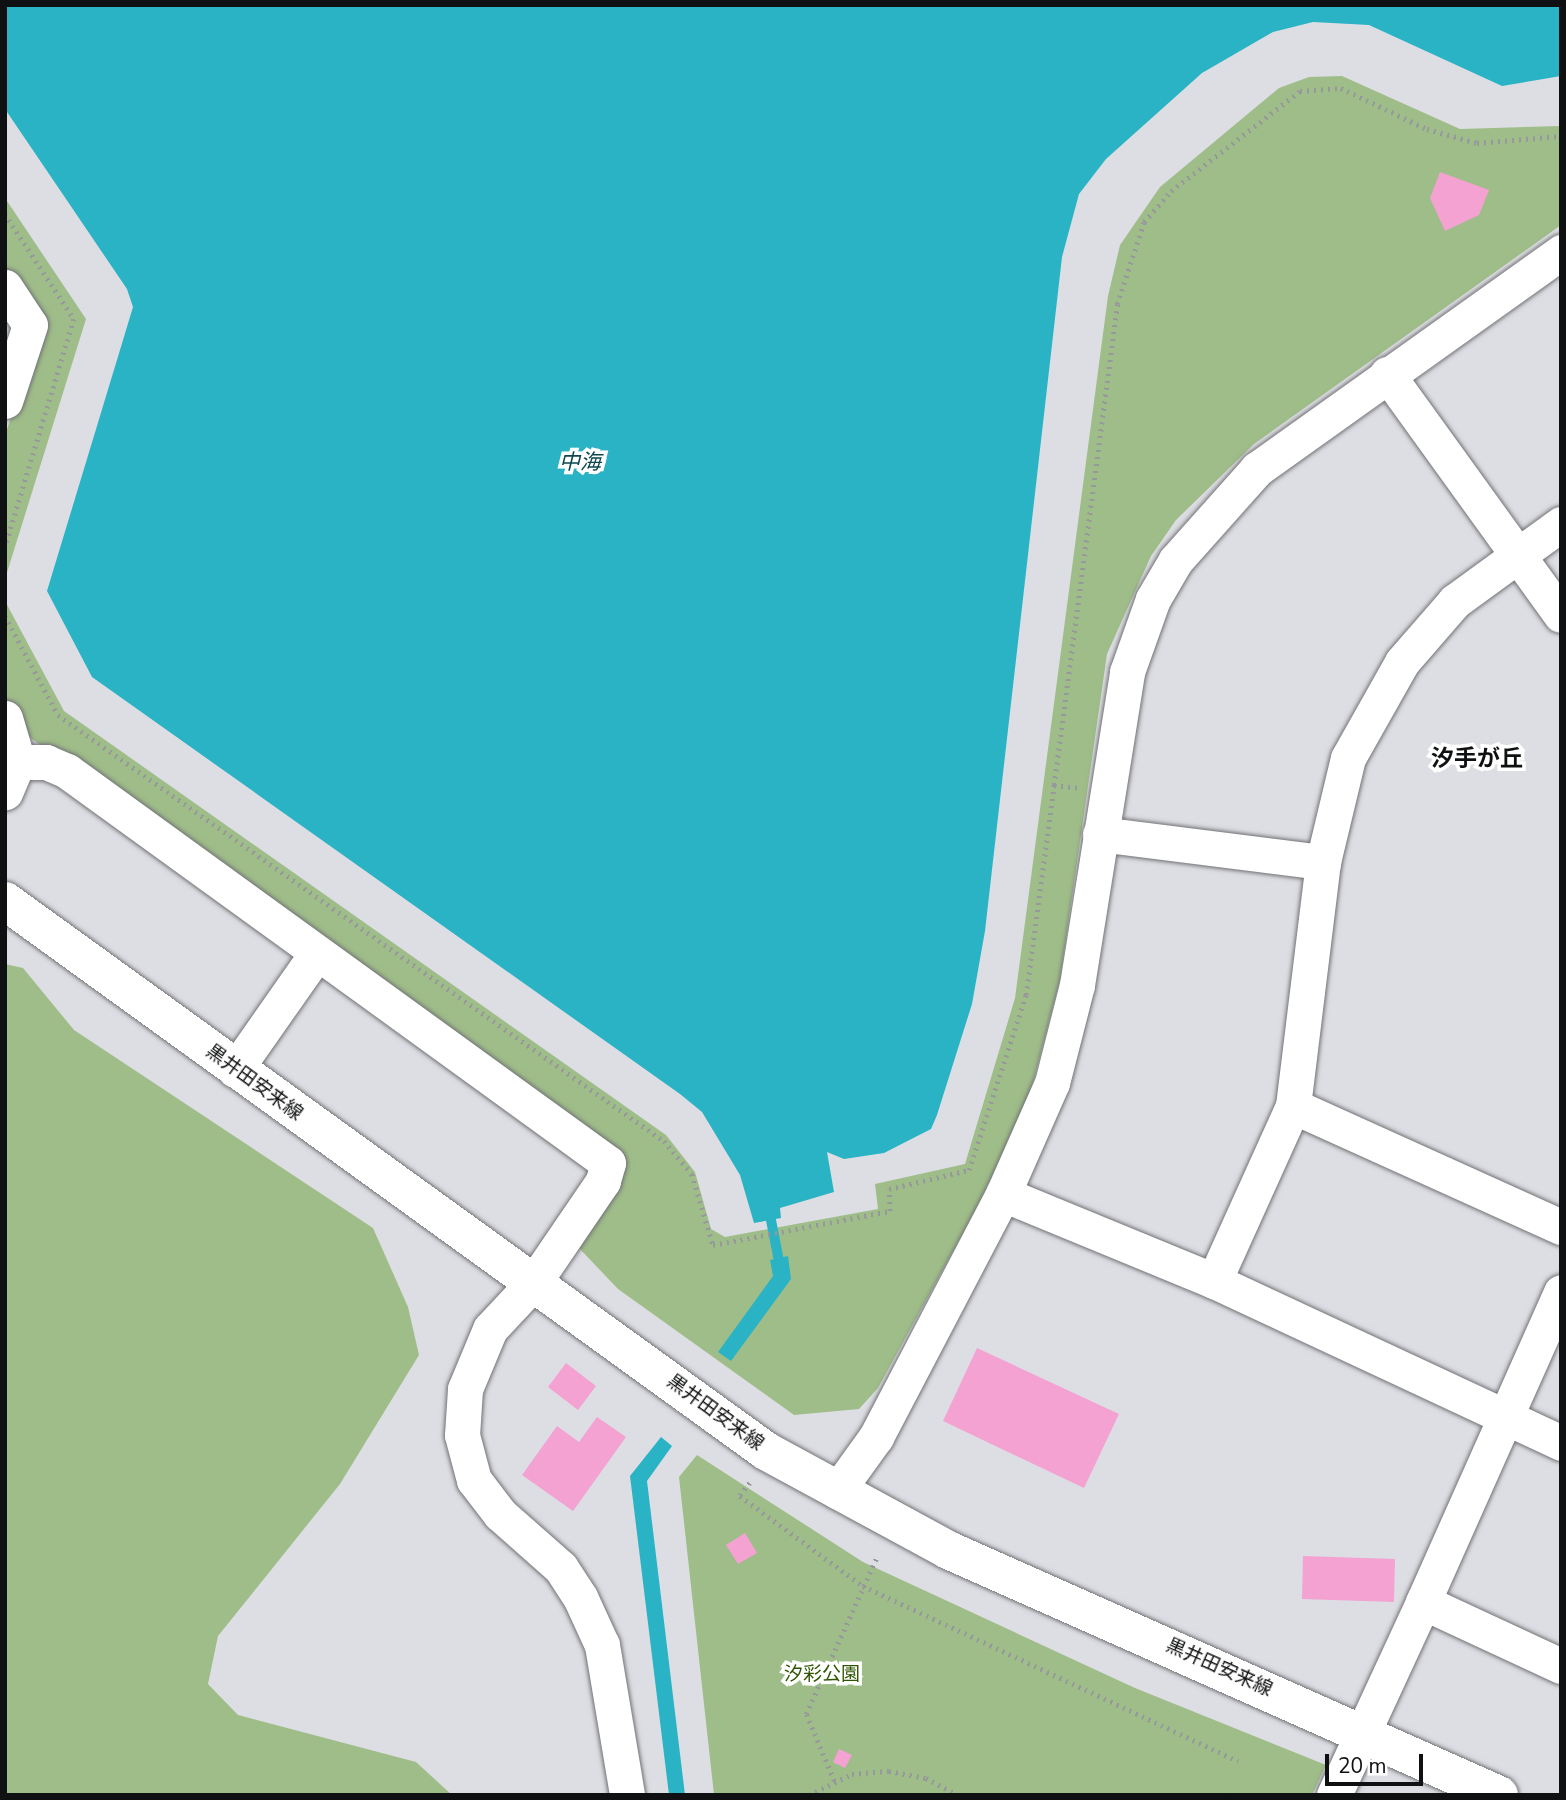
<!DOCTYPE html>
<meta charset="utf-8">
<style>
body{margin:0}
#map{position:relative;width:1566px;height:1800px;overflow:hidden;background:#dddee3;font-family:"Nunito Sans","Noto Sans JP",sans-serif}
div>[style]{position:absolute}
.green>*{inset:0;background:#9fbd89}
.water>*{inset:0;background:#2ab3c4}
.stream>*{height:10px;margin:-5px;padding:0 5px;transform-origin:5px;border-radius:5px;background:#2ab3c4}
.building>*{inset:0;background:#f3a2d2}
.path>*{height:4.5px;margin-top:-2.25px;transform-origin:0;background:repeating-linear-gradient(90deg,#97989b 0 2px,transparent 0 7px)}
.roads{filter:drop-shadow(0 0 2px #717276) drop-shadow(0 0 2px #717276)}
.minor>*{height:35px;margin:-17.5px;padding:0 17.5px;transform-origin:17.5px;border-radius:17.5px;background:#fff}
.secondary>*{height:38px;margin:-19px;padding:0 19px;transform-origin:19px;border-radius:19px;background:#fff}
span{translate:-50% -50%;white-space:nowrap;text-align:center;line-height:1.15;-webkit-text-stroke:7px #fff;paint-order:stroke}
.street-label{font-size:19px;color:#0f1011}
.park-label{font-size:19px;color:#2f5500}
.water-label{font-size:21px;color:#0d464e;font-style:italic}
.quarter-label{font-size:23px;color:#0f1011;font-weight:700}
.frame{position:absolute;inset:0;border:7px solid #0f1011;pointer-events:none}
.scale{position:absolute;left:1325px;top:1754px;width:98px;height:32px;box-sizing:border-box;border:4px solid #0f1011;border-top:0;padding-left:9px;font-size:21px;line-height:24px;white-space:nowrap;color:#0f1011;-webkit-text-stroke:5px #fff;paint-order:stroke}
</style>
<div id="map">
<div class="green">
<i style="clip-path:polygon(1342px 76px,1460px 129px,1561px 126px,1561px 225px,1254px 444px,1176px 520px,1151px 556px,1107px 654px,1060px 980px,1029px 1098px,979px 1204px,878px 1388px,859px 1409px,794px 1415px,618px 1289px,579px 1248px,582px 1231px,626px 1167px,622px 1157px,25px 734px,5px 698px,5px 601px,64px 711px,666px 1135px,695px 1172px,711px 1229px,725px 1237px,878px 1209px,875px 1184px,965px 1164px,1015px 998px,1108px 296px,1120px 245px,1160px 187px,1279px 88px,1309px 77px)"></i>
<i style="clip-path:polygon(5px 198px,86px 319px,5px 579px,5px 435px,42px 327px,5px 270px)"></i>
<i style="clip-path:polygon(5px 964px,23px 968px,74px 1030px,373px 1228px,408px 1307px,419px 1355px,340px 1484px,218px 1636px,208px 1684px,238px 1715px,416px 1762px,452px 1795px,5px 1795px)"></i>
<i style="clip-path:polygon(697px 1455px,863px 1562px,1135px 1688px,1326px 1765px,1312px 1795px,714px 1795px,679px 1477px)"></i>
</div>
<div class="water">
<i style="clip-path:polygon(5px 5px,1561px 5px,1561px 76px,1502px 86px,1369px 25px,1313px 22px,1273px 32px,1202px 73px,1106px 159px,1079px 194px,1062px 257px,985px 931px,972px 1004px,937px 1115px,931px 1129px,884px 1153px,844px 1159px,827px 1152px,834px 1192px,780px 1208px,781px 1218px,754px 1223px,740px 1175px,702px 1112px,680px 1094px,92px 677px,47px 591px,133px 307px,127px 289px,5px 109px)"></i>
<i style="clip-path:polygon(788px 1256px,791px 1279px,731px 1361px,718px 1352px,773px 1276px,770px 1260px)"></i>
<i style="clip-path:polygon(661px 1437px,672px 1446px,647px 1481px,685px 1795px,669px 1795px,630px 1476px)"></i>
</div>
<div class="stream">
<i style="left:769px;top:1210px;width:62px;rotate:78.9deg"></i>
</div>
<div class="building">
<i style="clip-path:polygon(1440px 172px,1489px 190px,1479px 215px,1445px 231px,1430px 198px)"></i>
<i style="clip-path:polygon(977px 1348px,1119px 1414px,1084px 1488px,943px 1421px)"></i>
<i style="clip-path:polygon(566px 1363px,596px 1386px,578px 1410px,548px 1387px)"></i>
<i style="clip-path:polygon(597px 1417px,626px 1437px,573px 1511px,522px 1475px,557px 1426px,579px 1442px)"></i>
<i style="clip-path:polygon(745px 1533px,757px 1553px,738px 1564px,726px 1545px)"></i>
<i style="clip-path:polygon(1303px 1556px,1395px 1559px,1394px 1602px,1302px 1599px)"></i>
<i style="clip-path:polygon(839px 1749px,852px 1755px,845px 1768px,833px 1762px)"></i>
</div>
<div class="path">
<i style="left:5px;top:214px;width:126px;rotate:56.7deg"></i>
<i style="left:74px;top:319px;width:239px;rotate:106.8deg"></i>
<i style="left:5px;top:616px;width:112px;rotate:61.8deg"></i>
<i style="left:58px;top:715px;width:741px;rotate:35.11deg"></i>
<i style="left:664px;top:1141px;width:43px;rotate:49.7deg"></i>
<i style="left:692px;top:1174px;width:74px;rotate:73.5deg"></i>
<i style="left:713px;top:1245px;width:180px;rotate:-10.9deg"></i>
<i style="left:890px;top:1211px;width:22px;rotate:-93deg"></i>
<i style="left:889px;top:1189px;width:82px;rotate:-13.4deg"></i>
<i style="left:969px;top:1170px;width:184px;rotate:-72deg"></i>
<i style="left:1026px;top:995px;width:212px;rotate:-82.4deg"></i>
<i style="left:1054px;top:785px;width:23px;rotate:7deg"></i>
<i style="left:1054px;top:785px;width:485px;rotate:-82.5deg"></i>
<i style="left:1117px;top:304px;width:86px;rotate:-71.8deg"></i>
<i style="left:1144px;top:222px;width:41px;rotate:-48.9deg"></i>
<i style="left:1171px;top:191px;width:163px;rotate:-37.8deg"></i>
<i style="left:1300px;top:91px;width:41px;rotate:-4.2deg"></i>
<i style="left:1341px;top:88px;width:95px;rotate:25.5deg"></i>
<i style="left:1427px;top:129px;width:52px;rotate:15.6deg"></i>
<i style="left:1477px;top:143px;width:84px;rotate:-4.8deg"></i>
<i style="left:750px;top:1483px;width:16px;rotate:128deg"></i>
<i style="left:740px;top:1496px;width:152px;rotate:36.2deg"></i>
<i style="left:863px;top:1586px;width:414px;rotate:25deg"></i>
<i style="left:834px;top:1781px;width:73px;rotate:-112.7deg"></i>
<i style="left:806px;top:1714px;width:172px;rotate:-65.7deg"></i>
<i style="left:809px;top:1795px;width:48px;rotate:-26deg"></i>
<i style="left:852px;top:1774px;width:37px;rotate:-5deg"></i>
<i style="left:889px;top:1771px;width:38px;rotate:11deg"></i>
<i style="left:926px;top:1778px;width:36px;rotate:28deg"></i>
<i style="left:1230px;top:1795px;width:5px;rotate:-22deg"></i>
</div>
<div class="roads">
<div class="minor">
<i style="left:5px;top:287px;width:45px;rotate:56.7deg"></i>
<i style="left:30px;top:325px;width:80px;rotate:108.2deg"></i>
<i style="left:1387px;top:374px;width:297px;rotate:54.2deg"></i>
<i style="left:5px;top:718px;width:46px;rotate:73.5deg"></i>
<i style="left:18px;top:762px;width:33px;rotate:113deg"></i>
<i style="left:18px;top:762px;width:28px"></i>
<i style="left:46px;top:762px;width:23px;rotate:23deg"></i>
<i style="left:67px;top:771px;width:668px;rotate:35.93deg"></i>
<i style="left:608px;top:1163px;width:19px;rotate:106deg"></i>
<i style="left:603px;top:1181px;width:122px;rotate:124.3deg"></i>
<i style="left:534px;top:1282px;width:64px;rotate:133.1deg"></i>
<i style="left:490px;top:1329px;width:65px;rotate:112.6deg"></i>
<i style="left:465px;top:1389px;width:46px;rotate:93.7deg"></i>
<i style="left:462px;top:1435px;width:47px;rotate:75.1deg"></i>
<i style="left:474px;top:1480px;width:43px;rotate:52.6deg"></i>
<i style="left:500px;top:1514px;width:81px;rotate:41.5deg"></i>
<i style="left:561px;top:1568px;width:35px;rotate:57deg"></i>
<i style="left:580px;top:1597px;width:53px;rotate:65.4deg"></i>
<i style="left:602px;top:1645px;width:152px;rotate:80.5deg"></i>
<i style="left:1100px;top:834px;width:225px;rotate:7.2deg"></i>
<i style="left:235px;top:1070px;width:143px;rotate:-55deg"></i>
<i style="left:1293px;top:1106px;width:294px;rotate:24.3deg"></i>
<i style="left:1003px;top:1194px;width:228px;rotate:22.4deg"></i>
<i style="left:1214px;top:1281px;width:383px;rotate:25deg"></i>
<i style="left:1214px;top:1281px;width:192px;rotate:-65.7deg"></i>
<i style="left:1293px;top:1106px;width:246px;rotate:-83deg"></i>
<i style="left:1323px;top:862px;width:107px;rotate:-76.5deg"></i>
<i style="left:1348px;top:758px;width:110px;rotate:-60.6deg"></i>
<i style="left:1402px;top:662px;width:81px;rotate:-49deg"></i>
<i style="left:1455px;top:601px;width:131px;rotate:-36deg"></i>
<i style="left:837px;top:1491px;width:67px;rotate:-54.2deg"></i>
<i style="left:876px;top:1437px;width:274px;rotate:-62.4deg"></i>
<i style="left:1003px;top:1194px;width:121px;rotate:-66.2deg"></i>
<i style="left:1052px;top:1083px;width:101px;rotate:-75.7deg"></i>
<i style="left:1077px;top:985px;width:317px;rotate:-80.9deg"></i>
<i style="left:1127px;top:672px;width:77px;rotate:-70.4deg"></i>
<i style="left:1153px;top:599px;width:45px;rotate:-59.5deg"></i>
<i style="left:1176px;top:560px;width:122px;rotate:-48.3deg"></i>
<i style="left:1257px;top:469px;width:374px;rotate:-35.5deg"></i>
<i style="left:1423px;top:1602px;width:339px;rotate:-66deg"></i>
<i style="left:1334px;top:1795px;width:213px;rotate:-65.2deg"></i>
<i style="left:1423px;top:1602px;width:152px;rotate:24.9deg"></i>
</div>
<div class="secondary">
<i style="left:5px;top:901px;width:939px;rotate:35.86deg"></i>
<i style="left:766px;top:1451px;width:207px;rotate:28.5deg"></i>
<i style="left:948px;top:1550px;width:603px;rotate:23.97deg"></i>
</div>
</div>
<div class="street-label">
<span style="left:254px;top:1083px;rotate:36deg">黒井田安来線</span>
<span style="left:715px;top:1413px;rotate:36deg">黒井田安来線</span>
<span style="left:1219px;top:1668px;rotate:24deg">黒井田安来線</span>
</div>
<div class="park-label">
<span style="left:822px;top:1675px">汐彩公園</span>
</div>
<div class="water-label">
<span style="left:580px;top:462px">中海</span>
</div>
<div class="quarter-label">
<span style="left:1477px;top:759px">汐手が丘</span>
</div>
<div class="frame"></div>
<div class="scale">20 m</div>
</div>
